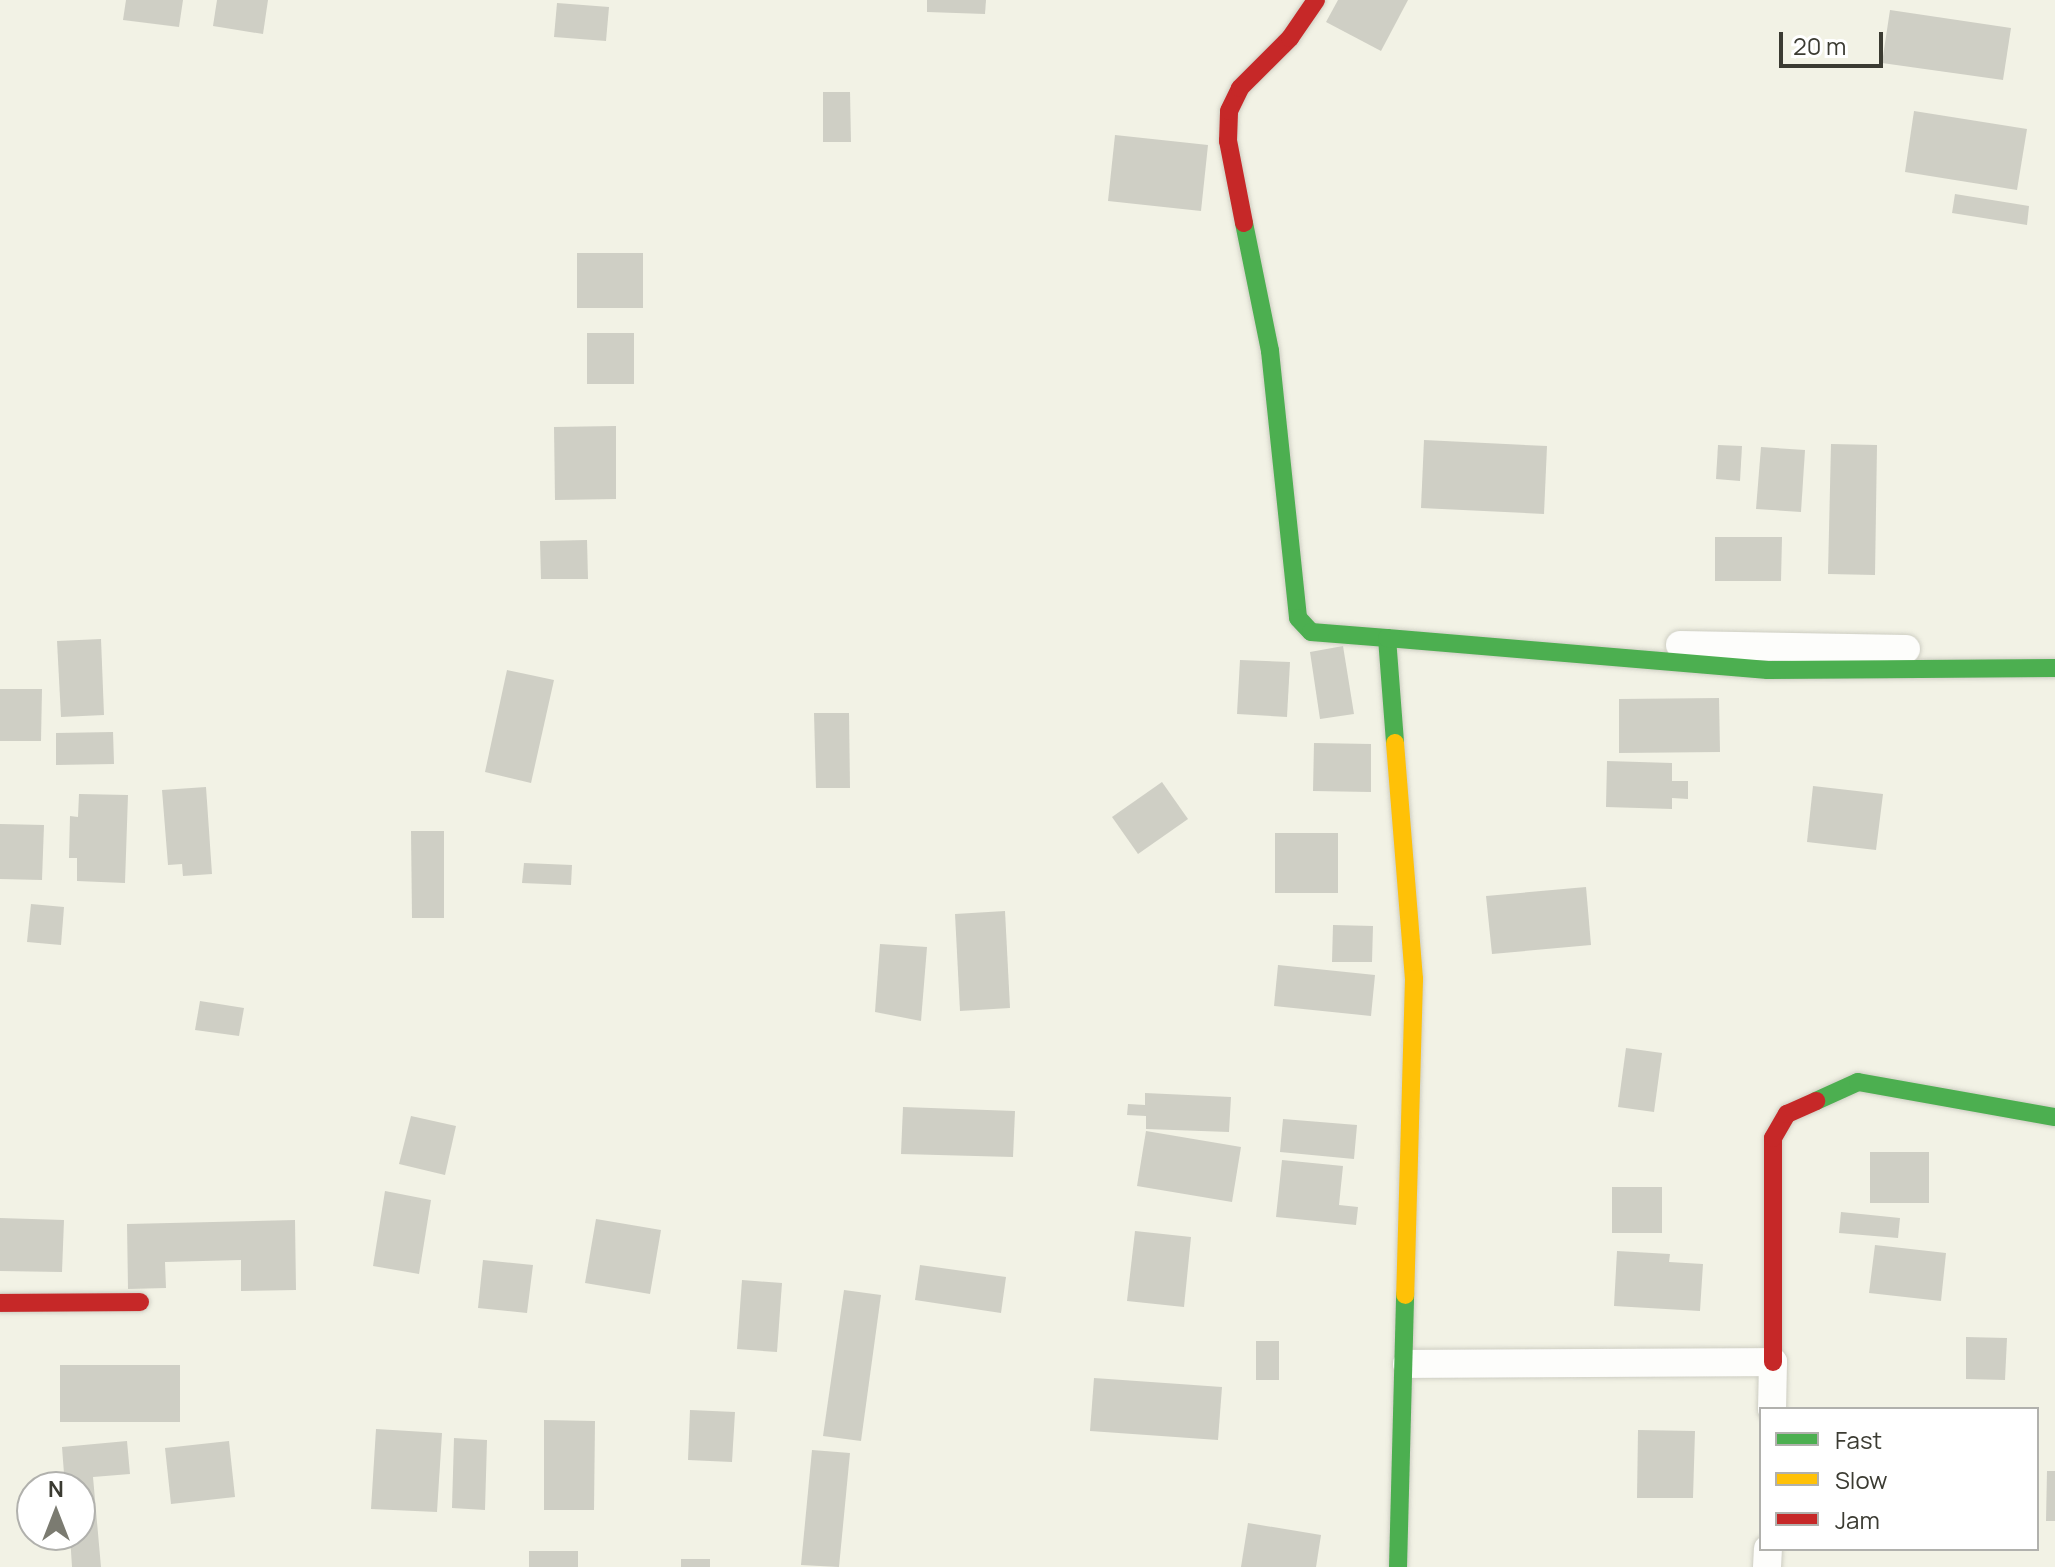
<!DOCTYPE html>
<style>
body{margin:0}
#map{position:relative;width:2055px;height:1567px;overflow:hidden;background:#f2f2e5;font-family:Manrope,sans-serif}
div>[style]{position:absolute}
.building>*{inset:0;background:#cfcfc5}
.roads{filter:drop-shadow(0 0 2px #cdcdc2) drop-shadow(0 0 2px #cdcdc2)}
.street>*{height:28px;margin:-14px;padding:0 14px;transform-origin:14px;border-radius:14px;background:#fdfdfb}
.fast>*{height:18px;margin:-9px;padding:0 9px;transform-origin:9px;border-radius:9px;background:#4caf50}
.slow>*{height:18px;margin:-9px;padding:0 9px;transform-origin:9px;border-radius:9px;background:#ffc107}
.jam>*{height:18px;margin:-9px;padding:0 9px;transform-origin:9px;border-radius:9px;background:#c62828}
span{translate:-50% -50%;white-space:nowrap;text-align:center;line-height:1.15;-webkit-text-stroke:6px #fff;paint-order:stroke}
.legend{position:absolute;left:1759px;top:1407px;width:280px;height:144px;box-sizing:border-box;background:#fff;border:2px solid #b1b1ad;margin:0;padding:10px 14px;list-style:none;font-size:24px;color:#3b3b32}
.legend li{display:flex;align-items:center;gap:16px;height:40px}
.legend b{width:40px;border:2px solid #b1b1ad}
.north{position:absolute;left:16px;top:1471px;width:80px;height:80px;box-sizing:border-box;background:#fff;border:2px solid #b1b1ad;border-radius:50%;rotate:0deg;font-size:22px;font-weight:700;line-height:32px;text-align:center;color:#3b3b32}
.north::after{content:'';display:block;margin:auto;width:28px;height:36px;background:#7b7b71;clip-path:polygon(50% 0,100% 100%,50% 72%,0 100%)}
.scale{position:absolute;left:1779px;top:32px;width:104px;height:36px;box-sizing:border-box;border:4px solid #3b3b32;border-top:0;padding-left:10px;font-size:24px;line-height:28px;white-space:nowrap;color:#3b3b32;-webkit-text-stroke:6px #fff;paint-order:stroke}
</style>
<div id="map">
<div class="building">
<i style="clip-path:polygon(126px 0,183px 0,179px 27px,123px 20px)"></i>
<i style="clip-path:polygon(217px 0,268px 0,263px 34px,213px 26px)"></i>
<i style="clip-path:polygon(927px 0,986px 0,985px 14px,927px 12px)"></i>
<i style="clip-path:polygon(1338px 0,1408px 0,1381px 51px,1326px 22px)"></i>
<i style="clip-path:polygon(557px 3px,609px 7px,606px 41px,554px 37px)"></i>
<i style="clip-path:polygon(1890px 10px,2011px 28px,2003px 80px,1882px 63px)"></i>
<i style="clip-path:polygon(823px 92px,850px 92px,851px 142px,823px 142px)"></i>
<i style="clip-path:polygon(1914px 111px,2027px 129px,2017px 190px,1905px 172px)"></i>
<i style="clip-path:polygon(1115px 135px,1208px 145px,1201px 211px,1108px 201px)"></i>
<i style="clip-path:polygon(1955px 194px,2029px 206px,2027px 225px,1952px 213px)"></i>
<i style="clip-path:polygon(577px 253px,643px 253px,643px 308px,577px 308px)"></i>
<i style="clip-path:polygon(587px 333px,634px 333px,634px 384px,587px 384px)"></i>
<i style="clip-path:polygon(616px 426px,616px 499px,555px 500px,554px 427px)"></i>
<i style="clip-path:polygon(1424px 440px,1547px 446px,1544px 514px,1421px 508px)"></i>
<i style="clip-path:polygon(1831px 444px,1877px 445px,1875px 575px,1828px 574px)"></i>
<i style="clip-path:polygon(1718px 445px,1742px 446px,1740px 481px,1716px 479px)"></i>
<i style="clip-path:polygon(1761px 447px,1805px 450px,1801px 512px,1756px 509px)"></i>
<i style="clip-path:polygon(1715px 537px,1782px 537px,1781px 581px,1715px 581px)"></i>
<i style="clip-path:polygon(587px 540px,588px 579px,541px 579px,540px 541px)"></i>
<i style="clip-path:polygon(101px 639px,104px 715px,61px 717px,57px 641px)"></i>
<i style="clip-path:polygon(1343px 646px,1354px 714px,1320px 719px,1310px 652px)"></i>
<i style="clip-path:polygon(1240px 660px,1290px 662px,1287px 717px,1237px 714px)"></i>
<i style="clip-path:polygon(507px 670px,554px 680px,531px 783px,485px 772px)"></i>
<i style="clip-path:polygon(0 689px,42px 689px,41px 741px,0 741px)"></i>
<i style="clip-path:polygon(1719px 698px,1720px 752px,1619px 753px,1619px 699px)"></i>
<i style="clip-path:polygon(814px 713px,849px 713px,850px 788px,816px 788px)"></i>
<i style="clip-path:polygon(113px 732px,114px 764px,56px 765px,56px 733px)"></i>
<i style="clip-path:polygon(1314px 743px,1371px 744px,1371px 792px,1313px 791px)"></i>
<i style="clip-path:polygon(1607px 761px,1672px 763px,1672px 781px,1688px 781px,1688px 799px,1672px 798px,1672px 809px,1606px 807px)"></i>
<i style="clip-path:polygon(1162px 782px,1188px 819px,1138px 854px,1112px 817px)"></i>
<i style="clip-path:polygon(1813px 786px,1883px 794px,1876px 850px,1807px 842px)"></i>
<i style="clip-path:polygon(206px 787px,212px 874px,183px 876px,182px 864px,168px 865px,162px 790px)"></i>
<i style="clip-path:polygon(79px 794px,128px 795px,125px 883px,77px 881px,77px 858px,69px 858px,70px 816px,78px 817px)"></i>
<i style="clip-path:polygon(0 824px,44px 825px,42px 880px,0 879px)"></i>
<i style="clip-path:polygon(411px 831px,444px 831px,444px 918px,412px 918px)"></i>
<i style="clip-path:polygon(1275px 833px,1338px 833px,1338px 893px,1275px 893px)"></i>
<i style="clip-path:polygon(524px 863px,572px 865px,571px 885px,522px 883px)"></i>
<i style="clip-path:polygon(1586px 887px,1591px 945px,1492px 954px,1486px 896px)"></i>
<i style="clip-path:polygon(31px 904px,64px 907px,61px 945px,27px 942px)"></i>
<i style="clip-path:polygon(1005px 911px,1010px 1008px,960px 1011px,955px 914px)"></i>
<i style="clip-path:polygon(1333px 925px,1373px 926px,1372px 962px,1332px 962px)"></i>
<i style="clip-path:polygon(880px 944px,927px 947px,921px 1021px,875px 1012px)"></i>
<i style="clip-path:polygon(1278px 965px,1375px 975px,1371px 1016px,1274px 1006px)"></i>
<i style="clip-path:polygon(200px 1001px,244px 1008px,239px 1036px,195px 1030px)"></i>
<i style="clip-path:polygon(1626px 1048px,1662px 1053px,1654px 1112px,1618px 1107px)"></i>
<i style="clip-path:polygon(1145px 1093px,1231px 1097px,1229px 1132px,1146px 1129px,1146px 1116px,1127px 1115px,1128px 1104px,1145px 1105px)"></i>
<i style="clip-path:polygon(903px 1107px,1015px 1111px,1013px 1157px,901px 1154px)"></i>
<i style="clip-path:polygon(411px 1116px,456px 1126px,445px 1175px,399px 1164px)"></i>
<i style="clip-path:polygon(1283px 1119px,1357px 1125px,1354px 1159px,1280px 1152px)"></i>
<i style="clip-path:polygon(1146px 1131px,1241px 1147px,1232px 1202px,1137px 1186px)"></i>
<i style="clip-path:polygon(1870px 1152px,1929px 1152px,1929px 1203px,1870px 1203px)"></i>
<i style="clip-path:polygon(1282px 1160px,1343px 1166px,1339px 1205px,1358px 1207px,1356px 1225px,1276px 1217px)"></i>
<i style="clip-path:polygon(1612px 1187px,1662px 1187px,1662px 1233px,1612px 1233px)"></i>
<i style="clip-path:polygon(385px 1191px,431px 1200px,419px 1274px,373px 1266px)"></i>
<i style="clip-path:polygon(1841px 1212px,1900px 1218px,1898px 1238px,1839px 1233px)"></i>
<i style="clip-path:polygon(0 1218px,64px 1220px,62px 1272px,0 1271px)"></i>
<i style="clip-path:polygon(596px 1219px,661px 1230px,650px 1294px,585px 1283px)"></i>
<i style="clip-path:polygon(295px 1220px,296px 1290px,241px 1291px,241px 1260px,165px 1262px,166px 1288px,128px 1289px,127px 1224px)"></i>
<i style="clip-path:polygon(1135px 1231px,1191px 1237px,1184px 1307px,1127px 1301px)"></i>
<i style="clip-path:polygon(1875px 1245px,1946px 1253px,1941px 1301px,1869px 1293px)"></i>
<i style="clip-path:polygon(1617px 1251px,1670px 1254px,1669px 1262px,1703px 1264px,1700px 1311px,1614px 1306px)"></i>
<i style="clip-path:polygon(483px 1260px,533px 1265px,527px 1313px,478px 1308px)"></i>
<i style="clip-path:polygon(920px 1265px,1006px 1277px,1001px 1313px,915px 1300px)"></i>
<i style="clip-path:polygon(742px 1280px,782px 1283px,777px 1352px,737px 1349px)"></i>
<i style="clip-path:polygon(844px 1290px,881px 1295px,861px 1441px,823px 1436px)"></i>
<i style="clip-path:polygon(1966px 1337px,2007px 1338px,2005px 1380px,1966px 1379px)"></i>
<i style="clip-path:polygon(1256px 1341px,1279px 1341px,1279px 1380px,1256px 1380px)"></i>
<i style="clip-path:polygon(60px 1365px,180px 1365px,180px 1422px,60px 1422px)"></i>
<i style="clip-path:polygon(1094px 1378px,1222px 1387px,1218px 1440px,1090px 1431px)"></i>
<i style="clip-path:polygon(690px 1410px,735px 1412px,732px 1462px,688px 1460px)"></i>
<i style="clip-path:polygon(544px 1420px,595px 1421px,594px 1510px,544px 1510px)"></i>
<i style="clip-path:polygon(376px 1429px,442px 1433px,437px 1512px,371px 1509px)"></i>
<i style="clip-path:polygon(1638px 1430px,1695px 1431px,1693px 1498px,1637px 1498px)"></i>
<i style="clip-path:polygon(454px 1438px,487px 1440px,485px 1510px,452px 1508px)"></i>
<i style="clip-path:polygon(127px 1441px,130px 1474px,93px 1477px,101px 1567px,72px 1567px,70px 1535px,80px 1535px,80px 1487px,65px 1487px,62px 1447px)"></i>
<i style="clip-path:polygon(229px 1441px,235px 1497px,171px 1504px,165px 1448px)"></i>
<i style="clip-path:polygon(812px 1450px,850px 1453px,839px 1567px,801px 1565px)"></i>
<i style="clip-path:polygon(2047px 1471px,2055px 1471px,2055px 1521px,2046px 1521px)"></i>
<i style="clip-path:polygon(1248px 1523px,1321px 1535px,1316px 1567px,1241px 1567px)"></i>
<i style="clip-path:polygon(529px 1551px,578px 1551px,578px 1567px,529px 1567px)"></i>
<i style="clip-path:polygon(681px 1559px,710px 1559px,710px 1567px,681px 1567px)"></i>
</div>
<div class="roads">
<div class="street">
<i style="left:1680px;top:645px;width:226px;rotate:1deg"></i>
<i style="left:1407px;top:1364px;width:366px;rotate:-0.3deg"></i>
<i style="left:1773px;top:1362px;width:47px;rotate:91.2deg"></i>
<i style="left:1767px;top:1567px;width:18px;rotate:-87deg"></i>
</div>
<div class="fast">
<i style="left:1244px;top:223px;width:131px;rotate:78.5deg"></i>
<i style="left:1270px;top:351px;width:268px;rotate:84deg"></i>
<i style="left:1298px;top:618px;width:19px;rotate:47deg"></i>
<i style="left:1311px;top:632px;width:76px;rotate:4.5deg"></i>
<i style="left:1387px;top:638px;width:105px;rotate:85.6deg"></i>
<i style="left:1387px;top:638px;width:382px;rotate:4.8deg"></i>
<i style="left:1768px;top:670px;width:287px;rotate:-0.4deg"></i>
<i style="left:1816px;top:1101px;width:46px;rotate:-24.3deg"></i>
<i style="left:1858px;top:1082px;width:200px;rotate:10.1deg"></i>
<i style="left:1398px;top:1567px;width:272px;rotate:-88.5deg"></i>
</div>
<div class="slow">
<i style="left:1395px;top:743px;width:237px;rotate:85.4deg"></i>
<i style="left:1414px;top:979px;width:316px;rotate:91.6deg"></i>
</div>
<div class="jam">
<i style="left:1244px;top:223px;width:84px;rotate:-101deg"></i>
<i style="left:1228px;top:141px;width:30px;rotate:-88deg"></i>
<i style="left:1229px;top:111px;width:25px;rotate:-64deg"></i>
<i style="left:1240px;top:88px;width:71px;rotate:-45deg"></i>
<i style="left:1290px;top:38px;width:46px;rotate:-55.6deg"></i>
<i style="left:0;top:1303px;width:140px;rotate:-0.4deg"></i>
<i style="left:1773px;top:1362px;width:224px;rotate:-90deg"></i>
<i style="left:1773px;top:1138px;width:28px;rotate:-60deg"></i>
<i style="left:1787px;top:1114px;width:32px;rotate:-24deg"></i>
</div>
</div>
<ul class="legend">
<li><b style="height:10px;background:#4caf50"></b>Fast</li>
<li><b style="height:10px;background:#ffc107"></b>Slow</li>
<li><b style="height:10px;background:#c62828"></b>Jam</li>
</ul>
<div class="north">N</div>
<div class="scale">20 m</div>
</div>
